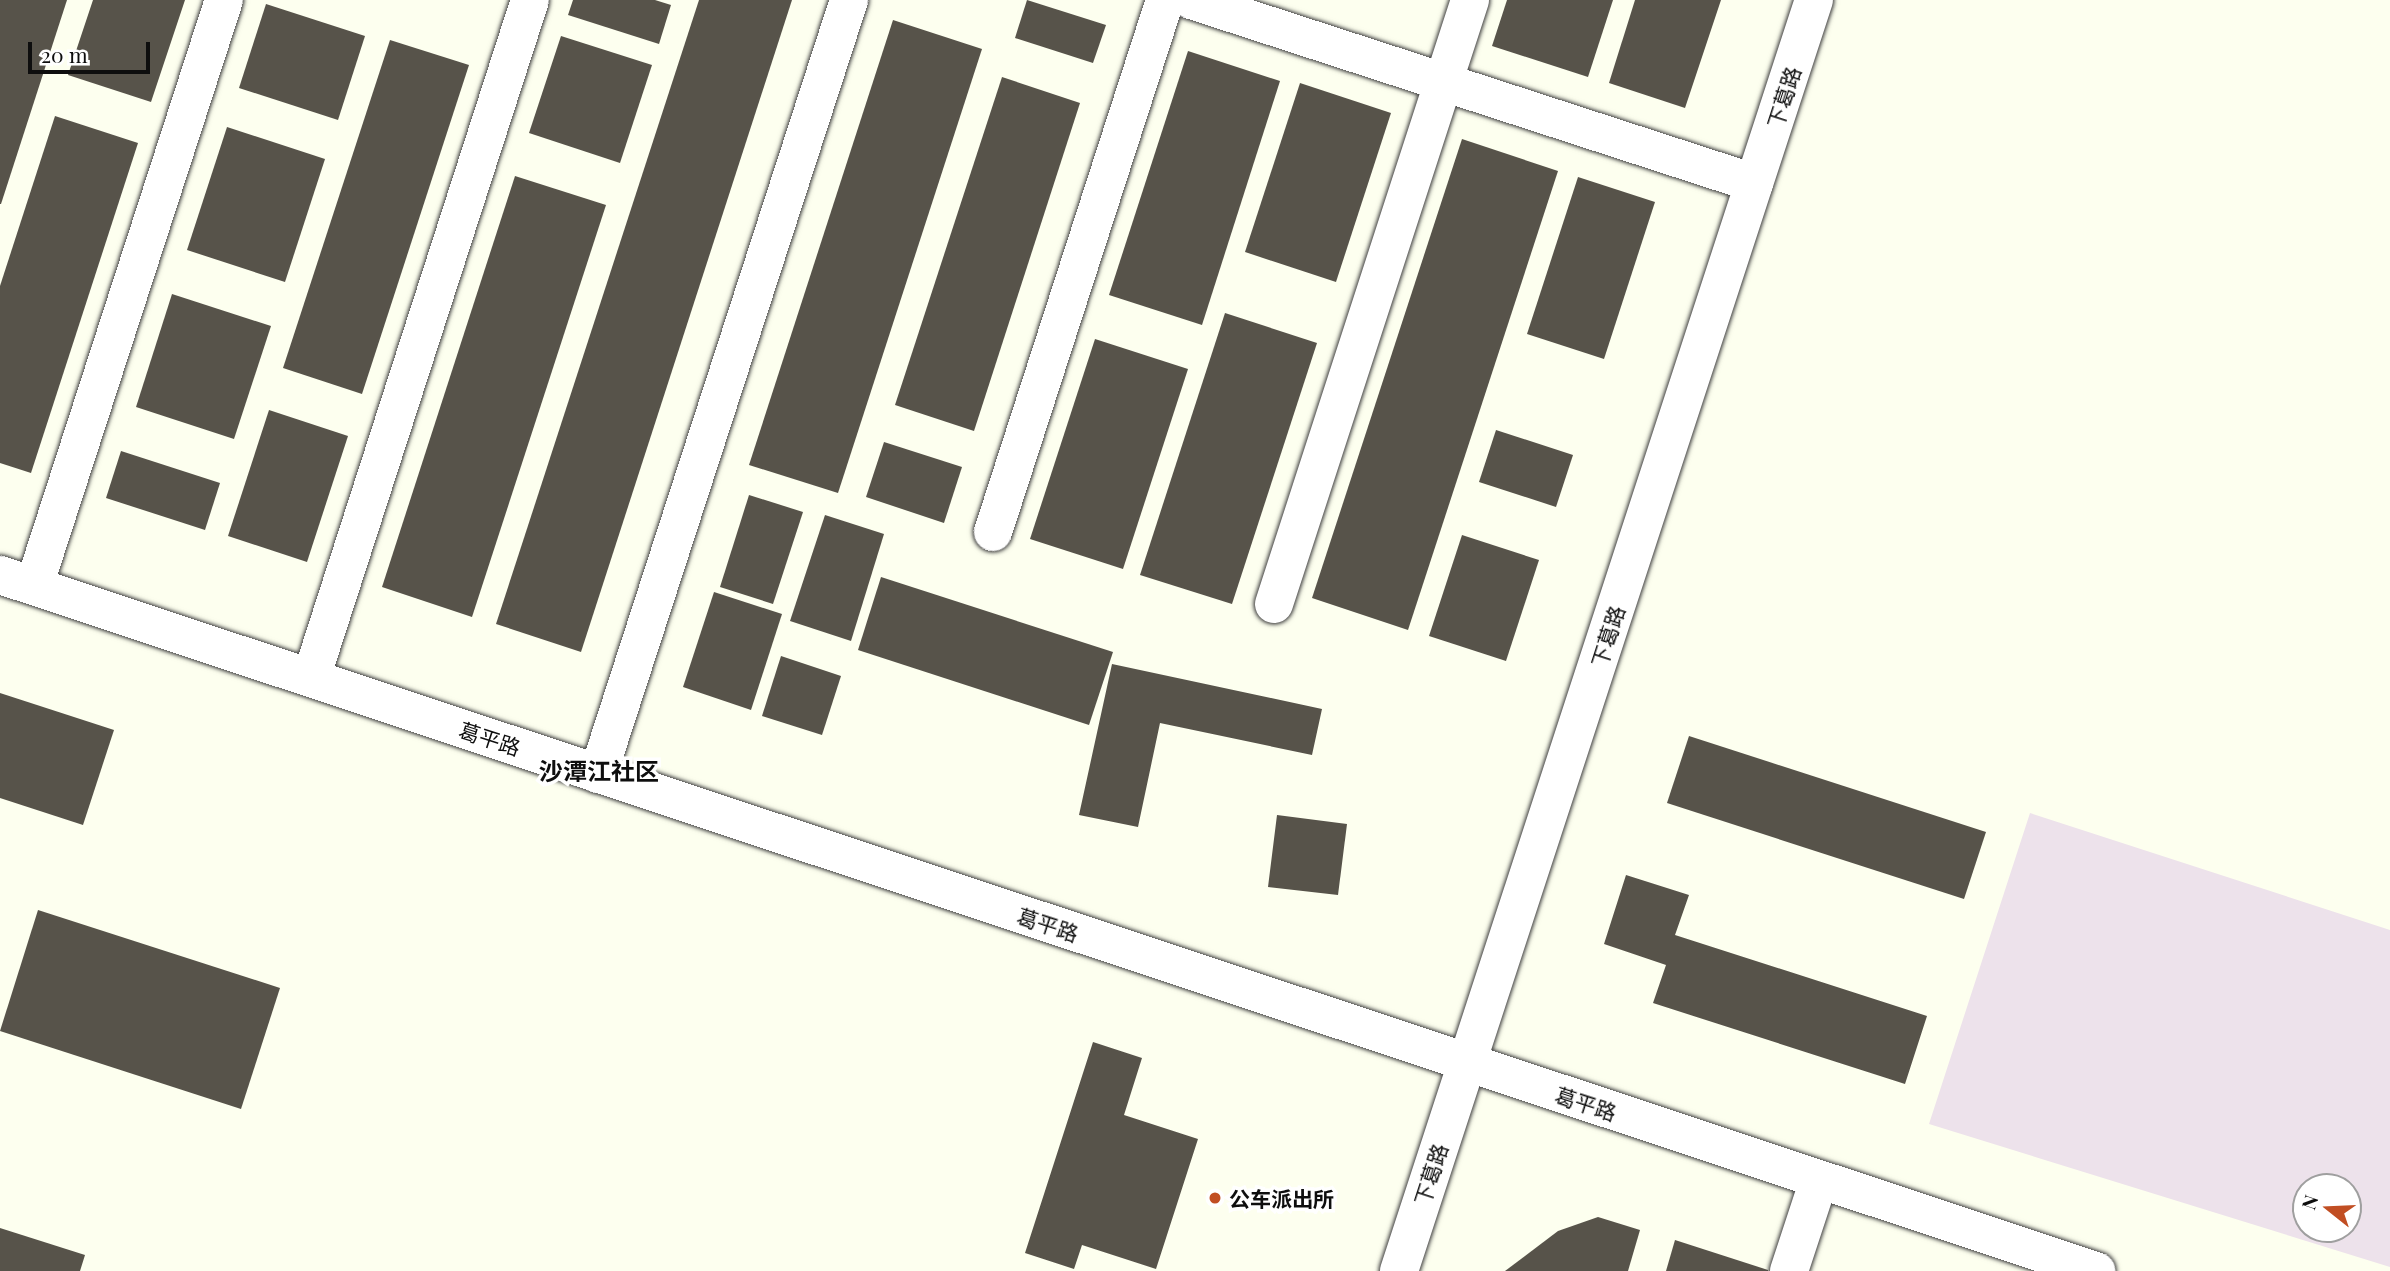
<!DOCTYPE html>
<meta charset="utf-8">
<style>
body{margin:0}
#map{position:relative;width:2390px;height:1271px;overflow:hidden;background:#fdffef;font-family:"Playfair Display","Noto Sans SC",serif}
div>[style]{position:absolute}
.industrial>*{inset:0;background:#ede2eb}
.building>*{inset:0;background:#57534a}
.roads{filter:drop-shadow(0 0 2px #414141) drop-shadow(0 0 2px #414141)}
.minor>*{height:38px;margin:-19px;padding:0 19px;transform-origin:19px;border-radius:19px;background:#fff}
.dots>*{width:19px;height:19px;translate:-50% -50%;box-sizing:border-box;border:4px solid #fff;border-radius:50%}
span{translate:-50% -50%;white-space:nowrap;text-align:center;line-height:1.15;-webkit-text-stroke:7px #fff;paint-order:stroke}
.street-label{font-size:21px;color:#0e0e0e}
.poi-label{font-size:21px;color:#0e0e0e;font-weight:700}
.left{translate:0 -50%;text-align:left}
.quarter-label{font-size:24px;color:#0e0e0e;font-weight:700}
.north{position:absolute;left:2292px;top:1173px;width:70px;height:70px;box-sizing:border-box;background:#fff;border:2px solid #9f9f9f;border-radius:50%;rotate:288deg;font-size:19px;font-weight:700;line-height:28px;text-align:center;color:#0e0e0e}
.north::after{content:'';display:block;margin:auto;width:24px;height:32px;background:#c14e23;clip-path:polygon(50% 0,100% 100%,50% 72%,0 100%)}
.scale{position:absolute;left:28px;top:42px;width:122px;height:32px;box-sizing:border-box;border:4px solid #0e0e0e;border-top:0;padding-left:9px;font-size:21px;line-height:24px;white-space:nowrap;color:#0e0e0e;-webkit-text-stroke:5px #fff;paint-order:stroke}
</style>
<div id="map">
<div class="industrial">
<i style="clip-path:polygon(evenodd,2030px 813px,2390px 930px,2390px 1267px,1929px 1124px,2030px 813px,2306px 1187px,2348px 1187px,2348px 1229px,2306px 1229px,2306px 1187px)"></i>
</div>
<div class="building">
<i style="clip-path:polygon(0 0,67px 0,1px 204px,0 204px)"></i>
<i style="clip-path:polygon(93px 0,185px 0,151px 102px,68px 75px)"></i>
<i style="clip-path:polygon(573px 0,655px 0,671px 5px,659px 44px,568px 15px)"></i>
<i style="clip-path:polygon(699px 0,792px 0,581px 652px,496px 624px)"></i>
<i style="clip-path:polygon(1027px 0,1106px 25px,1093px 63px,1015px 38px)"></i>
<i style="clip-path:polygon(1507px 0,1613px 0,1588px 77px,1492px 46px)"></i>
<i style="clip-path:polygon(1635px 0,1721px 0,1685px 108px,1609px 83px)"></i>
<i style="clip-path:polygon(266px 4px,365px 36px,338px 120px,239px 88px)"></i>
<i style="clip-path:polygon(893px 20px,982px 49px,838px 493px,749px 465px)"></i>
<i style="clip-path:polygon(561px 36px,652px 65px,620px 163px,529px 133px)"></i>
<i style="clip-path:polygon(390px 40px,469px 65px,362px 394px,283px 368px)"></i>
<i style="clip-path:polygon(1188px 51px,1280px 81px,1202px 325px,1109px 295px)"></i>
<i style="clip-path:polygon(1002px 77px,1080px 103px,974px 431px,895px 405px)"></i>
<i style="clip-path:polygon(1300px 83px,1391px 113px,1336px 282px,1245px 252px)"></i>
<i style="clip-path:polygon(55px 116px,138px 143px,31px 473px,0 463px,0 286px)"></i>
<i style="clip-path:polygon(227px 127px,325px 159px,285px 282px,187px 250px)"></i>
<i style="clip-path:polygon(1462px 139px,1558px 171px,1408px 630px,1312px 598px)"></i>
<i style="clip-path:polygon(515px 176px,606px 205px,472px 617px,382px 587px)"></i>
<i style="clip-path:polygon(1578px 177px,1655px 202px,1604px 359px,1527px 334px)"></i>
<i style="clip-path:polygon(172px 294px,271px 326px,234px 439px,136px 407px)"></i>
<i style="clip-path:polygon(1225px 313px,1317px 343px,1232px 604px,1140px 575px)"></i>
<i style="clip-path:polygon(1095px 339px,1188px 369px,1123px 569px,1030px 539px)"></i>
<i style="clip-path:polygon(269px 410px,348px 436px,307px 562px,228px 536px)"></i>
<i style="clip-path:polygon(1496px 430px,1573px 455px,1556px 507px,1479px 482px)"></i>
<i style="clip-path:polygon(884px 442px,962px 467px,944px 523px,866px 497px)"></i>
<i style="clip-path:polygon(121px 451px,220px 483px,205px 530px,106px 498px)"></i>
<i style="clip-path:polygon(749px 495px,803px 512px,773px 604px,720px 587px)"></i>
<i style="clip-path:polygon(825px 515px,884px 534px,851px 641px,790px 621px)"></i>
<i style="clip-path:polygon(1462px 535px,1539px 560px,1506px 661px,1429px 636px)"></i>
<i style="clip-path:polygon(881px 577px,1113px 652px,1089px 725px,858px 650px)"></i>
<i style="clip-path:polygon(714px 592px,782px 614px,751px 710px,683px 687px)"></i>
<i style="clip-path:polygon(781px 656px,841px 676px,822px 735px,762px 716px)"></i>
<i style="clip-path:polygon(1112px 664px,1322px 709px,1312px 755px,1160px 723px,1138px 827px,1079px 815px)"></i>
<i style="clip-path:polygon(0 693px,114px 730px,83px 825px,0 798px)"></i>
<i style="clip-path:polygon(1689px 736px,1986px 832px,1964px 899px,1667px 803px)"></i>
<i style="clip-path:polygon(1277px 815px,1347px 824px,1338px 895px,1268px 887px)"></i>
<i style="clip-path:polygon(1626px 875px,1689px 895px,1675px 935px,1927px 1016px,1905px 1084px,1653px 1003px,1666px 965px,1604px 944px)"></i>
<i style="clip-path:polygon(38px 910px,280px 988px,241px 1109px,0 1031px)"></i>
<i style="clip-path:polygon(1093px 1042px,1142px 1058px,1124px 1115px,1198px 1139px,1156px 1269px,1082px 1245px,1074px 1269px,1025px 1253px)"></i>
<i style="clip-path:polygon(1598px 1217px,1640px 1230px,1628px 1271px,1505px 1271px,1558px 1231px)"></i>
<i style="clip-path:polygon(0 1228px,85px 1255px,80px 1271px,0 1271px)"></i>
<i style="clip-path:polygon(1675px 1240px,1768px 1270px,1768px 1271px,1666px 1271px)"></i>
</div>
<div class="roads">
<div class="minor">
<i style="left:1191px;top:0;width:592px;rotate:18.01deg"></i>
<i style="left:993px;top:532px;width:559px;rotate:-72.08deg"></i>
<i style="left:0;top:575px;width:2209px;rotate:18.37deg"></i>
<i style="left:34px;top:586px;width:616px;rotate:-72.04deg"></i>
<i style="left:1274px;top:604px;width:635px;rotate:-72.02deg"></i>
<i style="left:311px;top:678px;width:712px;rotate:-72.1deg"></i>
<i style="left:598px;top:774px;width:814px;rotate:-72.03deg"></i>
<i style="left:1399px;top:1271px;width:1337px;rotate:-71.92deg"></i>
<i style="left:1789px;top:1271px;width:96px;rotate:-71.8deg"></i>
</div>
</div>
<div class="dots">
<i style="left:1215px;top:1198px;background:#c14e23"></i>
</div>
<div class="street-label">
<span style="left:1783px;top:97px;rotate:-72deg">下葛路</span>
<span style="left:1607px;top:636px;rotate:-72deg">下葛路</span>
<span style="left:490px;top:738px;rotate:18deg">葛平路</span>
<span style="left:1048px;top:924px;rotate:18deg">葛平路</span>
<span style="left:1586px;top:1103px;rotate:18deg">葛平路</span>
<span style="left:1430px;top:1174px;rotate:-72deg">下葛路</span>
</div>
<div class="poi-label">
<span class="left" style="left:1229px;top:1198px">公车派出所</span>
</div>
<div class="quarter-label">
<span style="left:599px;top:771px">沙潭江社区</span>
</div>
<div class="north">N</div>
<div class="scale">20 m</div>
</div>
